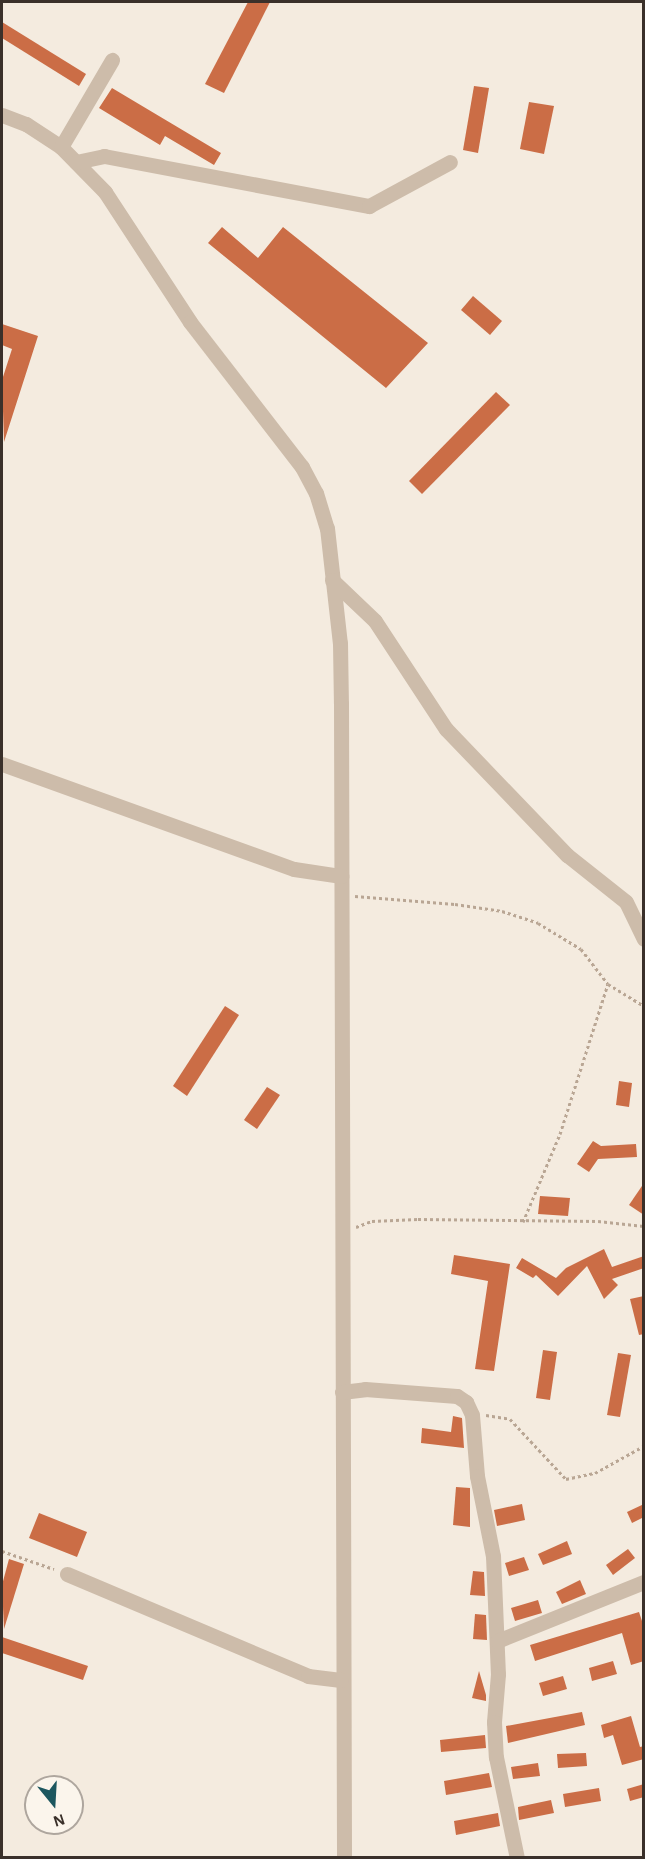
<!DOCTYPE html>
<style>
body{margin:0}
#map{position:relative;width:645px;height:1859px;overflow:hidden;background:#f4ebdf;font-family:"Alegreya Sans",sans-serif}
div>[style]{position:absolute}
.building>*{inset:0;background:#cb6d46}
.path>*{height:3px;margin-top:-1.5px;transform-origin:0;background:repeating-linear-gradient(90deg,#b9a694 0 3px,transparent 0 6px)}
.minor>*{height:15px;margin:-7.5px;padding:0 7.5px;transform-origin:7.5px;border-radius:7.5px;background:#cdbcaa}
span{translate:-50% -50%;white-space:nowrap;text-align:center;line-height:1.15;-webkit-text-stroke:6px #fbf5ec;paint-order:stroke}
.frame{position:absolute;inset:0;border:3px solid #3a302a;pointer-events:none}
.north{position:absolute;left:24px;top:1775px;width:60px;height:60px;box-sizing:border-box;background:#fbf5ec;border:2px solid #aea69e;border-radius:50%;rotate:162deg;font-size:16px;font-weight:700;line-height:24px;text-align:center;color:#3a302a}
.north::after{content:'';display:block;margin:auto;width:21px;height:27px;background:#1d575f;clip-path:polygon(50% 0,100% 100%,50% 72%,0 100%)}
</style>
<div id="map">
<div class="building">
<i style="clip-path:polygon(248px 2px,270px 2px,224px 93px,205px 84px)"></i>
<i style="clip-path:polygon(2px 22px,86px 74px,79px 86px,2px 38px)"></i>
<i style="clip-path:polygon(474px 86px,489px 88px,478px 153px,463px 150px)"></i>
<i style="clip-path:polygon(112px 88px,221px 153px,214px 165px,165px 136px,160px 145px,99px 108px)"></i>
<i style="clip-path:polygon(529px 102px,554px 106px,544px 154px,520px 149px)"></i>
<i style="clip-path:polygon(222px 227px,258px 258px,283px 227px,428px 343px,386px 388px,208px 243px)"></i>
<i style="clip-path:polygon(473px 296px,502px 321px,490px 335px,461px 310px)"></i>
<i style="clip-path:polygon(2px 324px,38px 336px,4px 442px,2px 380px,12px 349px,2px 345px)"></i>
<i style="clip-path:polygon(496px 392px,510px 405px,422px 494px,409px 481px)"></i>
<i style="clip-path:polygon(225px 1006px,239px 1015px,187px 1096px,173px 1086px)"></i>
<i style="clip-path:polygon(619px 1081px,632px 1083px,629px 1107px,616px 1105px)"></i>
<i style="clip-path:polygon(267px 1087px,280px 1095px,257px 1129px,244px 1120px)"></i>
<i style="clip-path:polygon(593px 1141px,601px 1146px,636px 1144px,637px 1157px,598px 1159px,589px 1172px,577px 1164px)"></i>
<i style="clip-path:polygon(644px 1183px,644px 1215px,629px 1205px)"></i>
<i style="clip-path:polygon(540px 1196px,570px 1198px,568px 1216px,538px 1214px)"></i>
<i style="clip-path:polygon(604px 1249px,612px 1267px,644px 1256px,644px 1268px,612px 1279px,618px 1285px,604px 1299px,587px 1266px,558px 1296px,536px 1275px,533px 1278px,516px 1268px,522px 1258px,556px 1278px,566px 1268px)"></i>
<i style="clip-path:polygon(454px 1255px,510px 1264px,494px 1371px,475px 1369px,488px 1281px,451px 1274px)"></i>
<i style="clip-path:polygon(644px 1296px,644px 1334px,639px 1335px,630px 1299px)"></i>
<i style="clip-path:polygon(543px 1350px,557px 1352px,550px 1400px,536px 1398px)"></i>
<i style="clip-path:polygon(618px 1353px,631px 1355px,620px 1417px,607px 1415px)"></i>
<i style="clip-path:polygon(453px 1416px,462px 1418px,464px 1448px,421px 1443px,422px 1428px,451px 1432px)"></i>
<i style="clip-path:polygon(456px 1487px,470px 1488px,470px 1527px,453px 1525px)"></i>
<i style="clip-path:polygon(522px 1504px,525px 1520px,497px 1526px,494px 1510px)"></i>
<i style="clip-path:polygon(644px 1504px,644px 1517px,632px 1523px,627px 1512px)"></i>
<i style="clip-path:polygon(39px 1513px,87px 1532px,77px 1557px,29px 1538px)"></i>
<i style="clip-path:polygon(567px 1541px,572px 1554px,543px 1565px,538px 1554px)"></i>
<i style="clip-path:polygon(628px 1549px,635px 1558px,613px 1575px,606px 1565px)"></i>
<i style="clip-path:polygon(524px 1557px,529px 1570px,509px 1576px,505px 1563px)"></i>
<i style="clip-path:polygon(9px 1559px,24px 1564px,4px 1629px,2px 1585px)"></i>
<i style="clip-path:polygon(473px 1571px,484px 1572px,485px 1596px,470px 1595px)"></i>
<i style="clip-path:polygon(580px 1580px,586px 1594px,562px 1604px,556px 1592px)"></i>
<i style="clip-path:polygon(538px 1600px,542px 1613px,515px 1621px,511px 1608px)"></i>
<i style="clip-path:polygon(639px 1612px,644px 1627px,644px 1661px,631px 1665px,622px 1633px,535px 1661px,530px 1645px)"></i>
<i style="clip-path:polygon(475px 1614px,486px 1615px,487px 1640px,473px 1639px)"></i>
<i style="clip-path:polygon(2px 1637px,88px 1666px,83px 1680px,2px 1653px)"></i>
<i style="clip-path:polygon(613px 1661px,617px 1674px,592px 1681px,589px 1668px)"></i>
<i style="clip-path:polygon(479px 1671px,486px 1695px,486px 1701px,472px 1698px)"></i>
<i style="clip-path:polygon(563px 1676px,567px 1689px,543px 1696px,539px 1683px)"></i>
<i style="clip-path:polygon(582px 1712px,585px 1725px,508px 1743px,506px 1726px)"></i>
<i style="clip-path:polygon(631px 1716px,640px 1747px,644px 1746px,644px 1759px,622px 1765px,613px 1735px,604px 1738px,601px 1725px)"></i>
<i style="clip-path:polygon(485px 1735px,486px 1748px,441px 1752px,440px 1740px)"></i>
<i style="clip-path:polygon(586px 1753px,587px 1766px,558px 1768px,557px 1754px)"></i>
<i style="clip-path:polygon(538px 1763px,540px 1776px,513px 1779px,511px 1767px)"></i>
<i style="clip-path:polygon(489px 1773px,492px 1787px,446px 1795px,444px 1781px)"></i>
<i style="clip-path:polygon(644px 1784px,644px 1797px,630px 1801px,627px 1789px)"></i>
<i style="clip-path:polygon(599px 1788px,601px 1801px,565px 1807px,563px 1794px)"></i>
<i style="clip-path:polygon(551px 1800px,554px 1813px,519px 1820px,518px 1807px)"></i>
<i style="clip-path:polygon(498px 1813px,500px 1826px,456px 1835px,454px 1821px)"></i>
</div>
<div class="path">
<i style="left:355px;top:896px;width:100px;rotate:4.6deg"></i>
<i style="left:455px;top:904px;width:48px;rotate:8.5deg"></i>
<i style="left:502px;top:911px;width:38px;rotate:18deg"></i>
<i style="left:538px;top:923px;width:50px;rotate:31.2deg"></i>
<i style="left:581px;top:949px;width:44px;rotate:52.4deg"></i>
<i style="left:608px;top:984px;width:42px;rotate:31.4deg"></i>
<i style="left:523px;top:1222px;width:95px;rotate:-67.2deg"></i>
<i style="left:560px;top:1134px;width:157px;rotate:-72.3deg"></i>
<i style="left:356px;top:1227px;width:17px;rotate:-21deg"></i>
<i style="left:372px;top:1221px;width:46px;rotate:-2.5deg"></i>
<i style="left:418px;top:1219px;width:180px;rotate:0.6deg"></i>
<i style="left:598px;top:1221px;width:46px;rotate:6.2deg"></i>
<i style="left:486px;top:1415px;width:24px;rotate:9deg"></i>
<i style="left:510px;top:1419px;width:82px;rotate:47deg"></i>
<i style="left:566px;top:1479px;width:30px;rotate:-12deg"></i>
<i style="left:595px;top:1473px;width:56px;rotate:-28.9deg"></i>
<i style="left:2px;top:1551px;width:55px;rotate:19.1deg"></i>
</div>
<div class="minor">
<i style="left:2px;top:115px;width:26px;rotate:21deg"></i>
<i style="left:26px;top:124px;width:42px;rotate:33.3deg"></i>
<i style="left:61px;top:147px;width:63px;rotate:45.6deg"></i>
<i style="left:105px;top:192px;width:155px;rotate:56.8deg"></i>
<i style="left:190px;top:322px;width:183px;rotate:52.3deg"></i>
<i style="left:302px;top:467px;width:30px;rotate:62deg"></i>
<i style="left:316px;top:493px;width:37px;rotate:73deg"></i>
<i style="left:327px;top:528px;width:116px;rotate:83.6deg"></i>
<i style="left:340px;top:643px;width:61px;rotate:89.1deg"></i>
<i style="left:341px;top:704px;width:1154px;rotate:89.85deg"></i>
<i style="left:61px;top:147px;width:101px;rotate:-59.6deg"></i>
<i style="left:76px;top:162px;width:29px;rotate:-12deg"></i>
<i style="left:104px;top:156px;width:270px;rotate:10.7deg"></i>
<i style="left:369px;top:206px;width:92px;rotate:-28.5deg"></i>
<i style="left:332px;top:580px;width:59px;rotate:43.6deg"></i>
<i style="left:375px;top:621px;width:129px;rotate:56.7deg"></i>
<i style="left:446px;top:729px;width:175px;rotate:46.2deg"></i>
<i style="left:567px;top:855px;width:75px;rotate:38.5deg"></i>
<i style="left:626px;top:902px;width:41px;rotate:64.1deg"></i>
<i style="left:2px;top:764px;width:310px;rotate:19.8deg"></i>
<i style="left:294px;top:869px;width:48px;rotate:8.5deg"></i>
<i style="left:342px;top:1392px;width:23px;rotate:-7deg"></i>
<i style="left:365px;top:1389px;width:92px;rotate:4.4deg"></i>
<i style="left:457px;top:1396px;width:11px;rotate:34deg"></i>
<i style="left:466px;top:1402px;width:14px;rotate:65deg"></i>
<i style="left:472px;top:1415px;width:61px;rotate:85.3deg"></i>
<i style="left:477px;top:1476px;width:82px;rotate:78.7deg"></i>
<i style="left:493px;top:1556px;width:118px;rotate:87.6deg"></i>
<i style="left:498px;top:1674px;width:48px;rotate:94.8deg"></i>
<i style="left:494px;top:1722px;width:35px;rotate:87deg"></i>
<i style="left:496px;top:1757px;width:103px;rotate:78.3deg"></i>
<i style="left:67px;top:1574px;width:262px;rotate:22.9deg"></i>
<i style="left:308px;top:1676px;width:33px;rotate:7deg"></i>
<i style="left:497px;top:1641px;width:158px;rotate:-21.9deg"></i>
</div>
<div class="frame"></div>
<div class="north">N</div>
</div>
